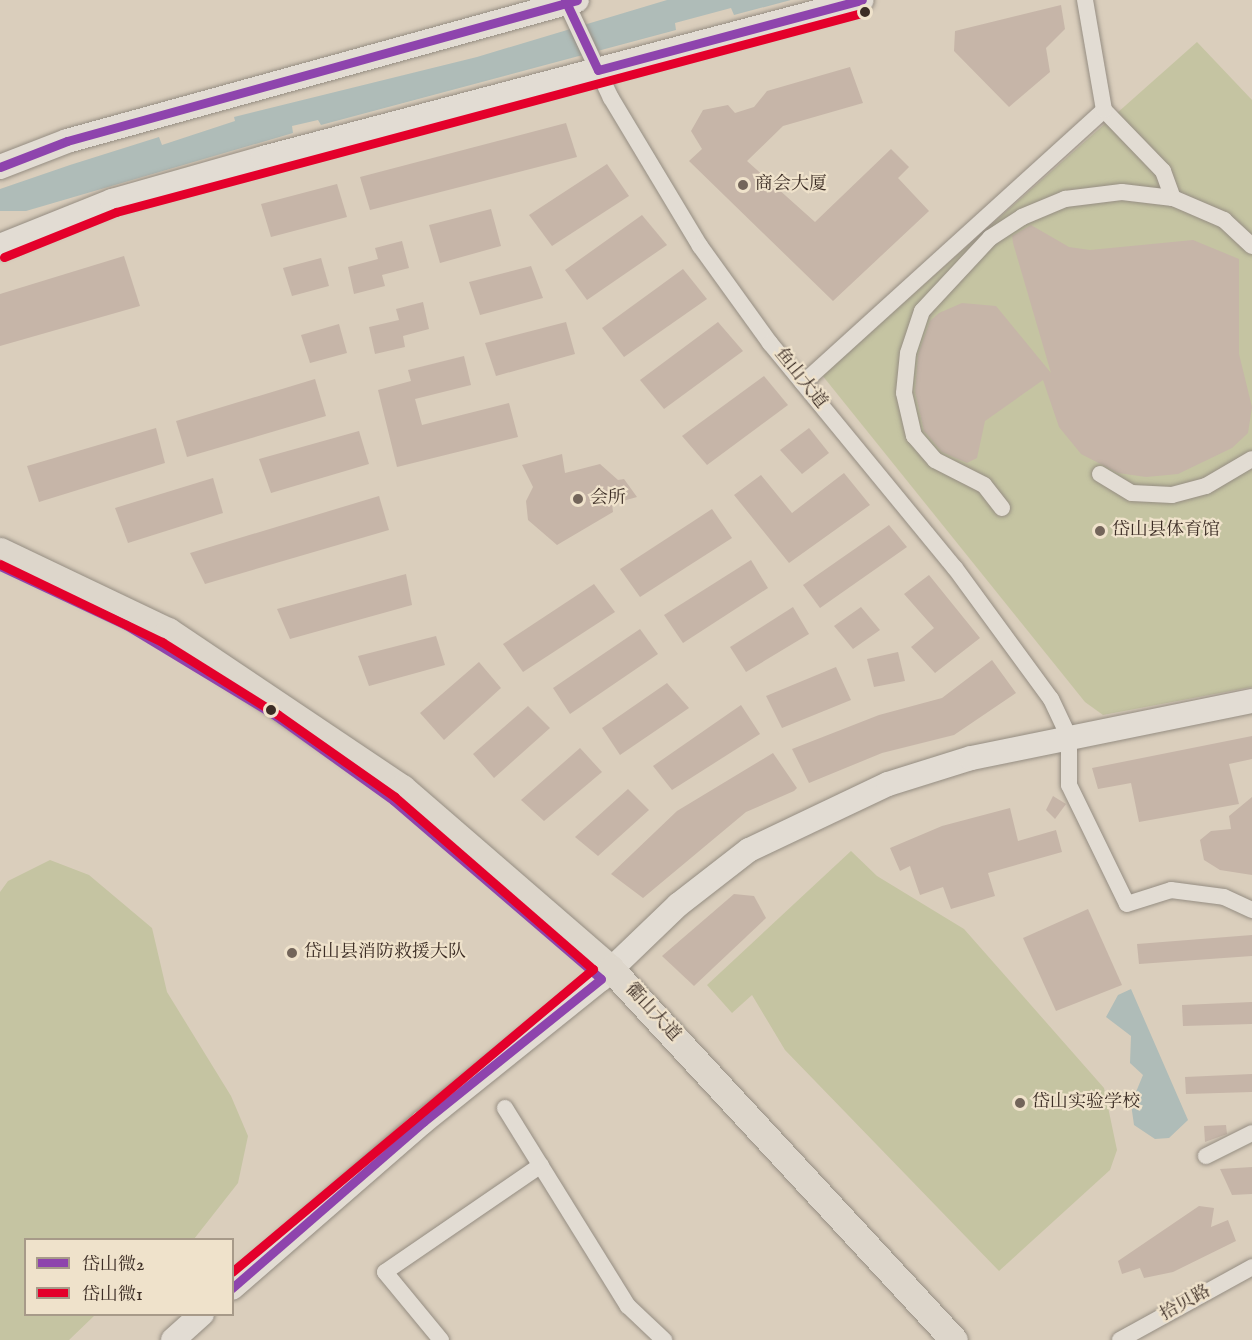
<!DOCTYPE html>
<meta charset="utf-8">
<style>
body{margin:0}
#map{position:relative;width:1252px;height:1340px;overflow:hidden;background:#dacebc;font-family:"IM FELL English","Noto Serif SC",serif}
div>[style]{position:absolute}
.green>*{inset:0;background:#c5c4a2}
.water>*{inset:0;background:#afbcb8}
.building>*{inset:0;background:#c6b5a8}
.roads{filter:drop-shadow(0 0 2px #958d82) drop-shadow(0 0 2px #958d82)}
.street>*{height:16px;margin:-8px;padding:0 8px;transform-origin:8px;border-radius:8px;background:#e2dcd3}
.secondary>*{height:24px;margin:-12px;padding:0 12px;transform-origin:12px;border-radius:12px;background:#e2dcd3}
.primary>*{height:27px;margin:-13.5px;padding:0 13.5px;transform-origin:13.5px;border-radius:13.5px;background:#ddd6cb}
.bus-1>*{height:9px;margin:-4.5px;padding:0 4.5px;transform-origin:4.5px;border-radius:4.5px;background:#8e44ad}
.bus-2>*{height:9px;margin:-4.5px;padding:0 4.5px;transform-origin:4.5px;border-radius:4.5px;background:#e4002b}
.dots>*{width:16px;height:16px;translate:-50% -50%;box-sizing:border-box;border:3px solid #efe2cb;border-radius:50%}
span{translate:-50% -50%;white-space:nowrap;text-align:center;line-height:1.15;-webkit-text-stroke:4.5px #efe2cb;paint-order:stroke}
.poi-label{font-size:18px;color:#3c2d25}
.left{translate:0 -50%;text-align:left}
.street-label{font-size:18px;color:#3c2d25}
.legend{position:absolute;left:24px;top:1238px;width:210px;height:78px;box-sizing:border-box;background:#efe2cb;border:2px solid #a79a89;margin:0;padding:8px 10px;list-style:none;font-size:18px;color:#3c2d25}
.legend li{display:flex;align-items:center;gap:12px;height:30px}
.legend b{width:30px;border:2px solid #a79a89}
</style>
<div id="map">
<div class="green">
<i style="clip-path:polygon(1197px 42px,1252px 100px,1252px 687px,1103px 715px,1085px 702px,822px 375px)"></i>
<i style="clip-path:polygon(851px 851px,877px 876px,964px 929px,1104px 1088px,1117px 1150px,1110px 1170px,999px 1271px,785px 1050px,752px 995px,732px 1013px,707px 985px)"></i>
<i style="clip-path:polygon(50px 860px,89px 875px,152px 928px,167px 992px,231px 1096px,248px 1136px,238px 1183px,194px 1239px,26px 1240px,26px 1314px,95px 1315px,69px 1340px,0 1340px,0 892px,8px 881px)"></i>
</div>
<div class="water">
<i style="clip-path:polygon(667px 0,791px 0,734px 15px,731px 8px,675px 23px,676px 30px,321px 125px,318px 120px,292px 126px,293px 133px,26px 211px,0 211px,0 189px,70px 165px,159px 137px,162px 145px,235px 121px,234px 117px,477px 57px)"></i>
<i style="clip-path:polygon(1131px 989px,1188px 1120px,1169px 1138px,1155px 1139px,1134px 1125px,1131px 1104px,1143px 1075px,1130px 1063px,1131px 1036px,1106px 1017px,1118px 995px)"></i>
</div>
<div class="building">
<i style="clip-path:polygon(1061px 5px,1065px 29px,1046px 48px,1050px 72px,1009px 107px,954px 51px,955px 31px)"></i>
<i style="clip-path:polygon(850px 67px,863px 103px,783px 126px,747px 161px,815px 222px,891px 149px,909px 167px,898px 178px,929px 211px,833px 301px,689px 161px,702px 149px,691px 131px,703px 110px,728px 105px,735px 113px,754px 107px,767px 91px)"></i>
<i style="clip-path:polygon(566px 123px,577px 157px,370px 210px,360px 177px)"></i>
<i style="clip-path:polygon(607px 164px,629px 196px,552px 246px,529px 215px)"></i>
<i style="clip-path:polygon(337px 184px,347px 217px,271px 237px,261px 204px)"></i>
<i style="clip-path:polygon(491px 209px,501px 246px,440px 263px,429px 225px)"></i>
<i style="clip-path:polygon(642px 215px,667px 245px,587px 300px,565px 270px)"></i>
<i style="clip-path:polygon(1031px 225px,1069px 247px,1090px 250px,1193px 240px,1239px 259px,1239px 354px,1252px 407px,1248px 433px,1232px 448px,1178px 474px,1146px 477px,1118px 473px,1081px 454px,1059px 427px,1043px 380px,985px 421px,977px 458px,967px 463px,942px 452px,924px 431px,915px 392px,918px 355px,930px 321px,939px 313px,962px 303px,996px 306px,1051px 373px,1013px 243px,1012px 236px)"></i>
<i style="clip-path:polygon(402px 241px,409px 268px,382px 275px,385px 286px,354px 294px,348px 267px,378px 259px,375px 248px)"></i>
<i style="clip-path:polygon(124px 256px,140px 306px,0 346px,0 294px)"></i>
<i style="clip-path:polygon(321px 258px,329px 286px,292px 296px,283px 268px)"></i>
<i style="clip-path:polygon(531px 266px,543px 298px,480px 315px,469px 282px)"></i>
<i style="clip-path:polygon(683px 269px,707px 299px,624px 357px,602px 328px)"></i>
<i style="clip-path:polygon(423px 302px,429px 329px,403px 336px,405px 347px,375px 354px,369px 327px,399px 320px,396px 309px)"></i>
<i style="clip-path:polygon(566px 322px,575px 354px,496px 376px,485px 343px)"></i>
<i style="clip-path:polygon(718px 322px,743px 351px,664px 409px,640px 380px)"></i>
<i style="clip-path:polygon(339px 324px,347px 353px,310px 363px,301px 335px)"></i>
<i style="clip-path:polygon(464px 356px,471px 385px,415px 399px,422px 425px,509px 403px,518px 437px,397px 467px,378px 390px,411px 381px,408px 370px)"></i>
<i style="clip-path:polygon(764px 376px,788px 405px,707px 465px,682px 436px)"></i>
<i style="clip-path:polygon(315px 379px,326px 416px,187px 457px,176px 421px)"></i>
<i style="clip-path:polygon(156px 428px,165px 463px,39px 502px,27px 466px)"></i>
<i style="clip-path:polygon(809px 428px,829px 453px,802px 474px,780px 450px)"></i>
<i style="clip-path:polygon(359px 431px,369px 464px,271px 493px,259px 459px)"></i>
<i style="clip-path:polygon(562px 454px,565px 473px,600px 464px,618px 480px,624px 479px,637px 497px,612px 504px,613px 512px,557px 545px,528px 520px,526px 501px,533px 487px,522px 465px)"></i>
<i style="clip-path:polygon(844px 473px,870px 505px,789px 563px,734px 495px,761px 475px,792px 513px)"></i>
<i style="clip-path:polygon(213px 478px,223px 513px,128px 543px,115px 508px)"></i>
<i style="clip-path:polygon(379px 496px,389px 530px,205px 584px,190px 553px)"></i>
<i style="clip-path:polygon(712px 509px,732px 538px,640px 597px,620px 569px)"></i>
<i style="clip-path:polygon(889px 525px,907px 547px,820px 608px,803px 585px)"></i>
<i style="clip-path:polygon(751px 560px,768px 588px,683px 643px,664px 615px)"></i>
<i style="clip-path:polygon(406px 574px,412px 605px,290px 639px,277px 609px)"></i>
<i style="clip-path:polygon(929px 575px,980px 638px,935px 673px,911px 647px,934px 628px,904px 594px)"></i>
<i style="clip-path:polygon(594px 584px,615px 612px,523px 672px,503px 644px)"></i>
<i style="clip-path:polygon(793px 607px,809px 634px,746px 672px,730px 647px)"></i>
<i style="clip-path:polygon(861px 607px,880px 630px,853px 649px,834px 626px)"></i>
<i style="clip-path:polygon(640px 629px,658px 654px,570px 714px,553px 688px)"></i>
<i style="clip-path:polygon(436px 636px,445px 665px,369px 686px,358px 656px)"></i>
<i style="clip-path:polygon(898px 652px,905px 681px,874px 687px,867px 659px)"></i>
<i style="clip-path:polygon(992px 660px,1016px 693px,954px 735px,882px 753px,809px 783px,792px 749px,879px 715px,942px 698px)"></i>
<i style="clip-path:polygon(479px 662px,501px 688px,444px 740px,420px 713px)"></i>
<i style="clip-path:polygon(836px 667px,851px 700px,782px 728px,766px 696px)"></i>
<i style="clip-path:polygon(667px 683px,689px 708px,620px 755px,602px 728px)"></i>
<i style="clip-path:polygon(741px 705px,760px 734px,672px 790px,653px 766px)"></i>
<i style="clip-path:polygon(528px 706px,550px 728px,494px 778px,473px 754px)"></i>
<i style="clip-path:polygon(1252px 736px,1252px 759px,1229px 764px,1239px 804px,1139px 822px,1131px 783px,1098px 789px,1092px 768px)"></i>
<i style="clip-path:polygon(580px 748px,602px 772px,544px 821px,521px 800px)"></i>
<i style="clip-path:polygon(773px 753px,797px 788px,794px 791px,746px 812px,643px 898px,611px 874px,677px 811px)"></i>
<i style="clip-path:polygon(628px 789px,649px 810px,598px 856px,575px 837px)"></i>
<i style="clip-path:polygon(1053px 796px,1066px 804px,1055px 819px,1046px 810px)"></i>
<i style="clip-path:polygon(1252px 797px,1252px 875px,1220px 870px,1204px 860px,1200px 840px,1211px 831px,1231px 829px,1229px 816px)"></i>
<i style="clip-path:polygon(1010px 808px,1018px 841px,1056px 830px,1062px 852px,988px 873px,995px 896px,951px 909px,943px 887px,920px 895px,910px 866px,900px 871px,890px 848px,942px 826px)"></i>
<i style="clip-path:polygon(734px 894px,754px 896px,766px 918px,694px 986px,662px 956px)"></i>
<i style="clip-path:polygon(1088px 909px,1122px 985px,1056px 1011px,1023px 938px)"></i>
<i style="clip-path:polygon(1252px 935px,1252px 956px,1139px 964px,1137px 944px)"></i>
<i style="clip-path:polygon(1252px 1002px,1252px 1024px,1183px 1026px,1182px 1005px)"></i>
<i style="clip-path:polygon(1252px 1074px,1252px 1092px,1186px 1094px,1185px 1077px)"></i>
<i style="clip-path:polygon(1226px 1125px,1227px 1134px,1205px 1142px,1204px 1126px)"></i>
<i style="clip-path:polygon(1252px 1167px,1252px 1194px,1232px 1195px,1220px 1169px)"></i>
<i style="clip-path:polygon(1199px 1206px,1214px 1208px,1211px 1227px,1228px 1220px,1236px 1241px,1173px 1272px,1144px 1278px,1140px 1268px,1122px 1274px,1118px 1261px)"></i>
</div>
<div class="roads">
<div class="street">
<i style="left:565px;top:0;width:108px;rotate:64.9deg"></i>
<i style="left:611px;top:98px;width:173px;rotate:59deg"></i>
<i style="left:700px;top:246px;width:120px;rotate:54.2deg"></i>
<i style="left:770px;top:343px;width:291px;rotate:50.6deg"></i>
<i style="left:955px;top:568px;width:162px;rotate:53.8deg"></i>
<i style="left:1051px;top:699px;width:42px;rotate:64.7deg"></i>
<i style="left:1069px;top:737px;width:48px;rotate:90deg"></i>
<i style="left:1069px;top:785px;width:132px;rotate:64deg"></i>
<i style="left:1127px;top:904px;width:46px;rotate:-17.7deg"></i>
<i style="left:1171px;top:890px;width:53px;rotate:7.5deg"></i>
<i style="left:1224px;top:897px;width:31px;rotate:25deg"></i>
<i style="left:1104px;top:110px;width:85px;rotate:46deg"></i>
<i style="left:1163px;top:171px;width:29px;rotate:70deg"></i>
<i style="left:803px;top:383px;width:406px;rotate:-42.2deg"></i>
<i style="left:1104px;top:110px;width:112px;rotate:-99.8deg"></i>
<i style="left:1100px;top:474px;width:37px;rotate:31deg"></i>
<i style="left:1132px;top:493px;width:40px;rotate:2.9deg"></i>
<i style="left:1172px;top:495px;width:35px;rotate:-15deg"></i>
<i style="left:1206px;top:486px;width:53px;rotate:-30.4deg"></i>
<i style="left:1002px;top:508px;width:29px;rotate:-128deg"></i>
<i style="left:984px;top:485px;width:55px;rotate:-153deg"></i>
<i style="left:935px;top:460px;width:32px;rotate:-131deg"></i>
<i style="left:914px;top:436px;width:44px;rotate:-103.1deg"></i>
<i style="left:904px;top:393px;width:40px;rotate:-84.3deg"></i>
<i style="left:908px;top:353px;width:44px;rotate:-71.6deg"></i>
<i style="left:922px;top:311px;width:100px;rotate:-47deg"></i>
<i style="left:990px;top:238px;width:38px;rotate:-33deg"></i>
<i style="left:1022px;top:217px;width:47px;rotate:-22.7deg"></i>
<i style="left:1065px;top:199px;width:57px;rotate:-7deg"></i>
<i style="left:1122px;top:192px;width:51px;rotate:6.7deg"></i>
<i style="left:1173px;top:198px;width:56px;rotate:23.3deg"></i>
<i style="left:1224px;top:220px;width:38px;rotate:43deg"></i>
<i style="left:505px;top:1108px;width:233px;rotate:58.2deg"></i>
<i style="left:628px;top:1306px;width:50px;rotate:43.4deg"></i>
<i style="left:1206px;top:1156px;width:51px;rotate:-26.6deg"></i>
<i style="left:441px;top:1340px;width:88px;rotate:-129.5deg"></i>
<i style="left:385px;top:1272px;width:189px;rotate:-34.4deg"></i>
<i style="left:1120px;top:1340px;width:151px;rotate:-28.9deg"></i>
</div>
<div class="secondary">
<i style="left:0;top:167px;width:72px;rotate:-21.2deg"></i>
<i style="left:67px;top:141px;width:529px;rotate:-15.45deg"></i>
<i style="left:0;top:246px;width:121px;rotate:-21.9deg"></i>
<i style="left:112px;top:201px;width:157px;rotate:-15.9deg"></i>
<i style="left:263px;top:158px;width:619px;rotate:-14.78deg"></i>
<i style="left:232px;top:1288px;width:253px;rotate:-41deg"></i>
<i style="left:423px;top:1122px;width:228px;rotate:-38.8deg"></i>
<i style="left:601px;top:979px;width:107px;rotate:-43.9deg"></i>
<i style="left:678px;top:905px;width:90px;rotate:-37.8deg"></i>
<i style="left:749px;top:850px;width:154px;rotate:-25.4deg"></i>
<i style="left:888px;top:784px;width:87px;rotate:-17.4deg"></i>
<i style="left:971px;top:758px;width:287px;rotate:-11.5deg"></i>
<i style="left:173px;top:1340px;width:39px;rotate:-42deg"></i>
</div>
<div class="primary">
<i style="left:0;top:551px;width:186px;rotate:25.5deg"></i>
<i style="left:168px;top:631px;width:282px;rotate:33.9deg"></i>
<i style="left:402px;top:788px;width:276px;rotate:40.9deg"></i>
<i style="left:611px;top:969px;width:505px;rotate:47.25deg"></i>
</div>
</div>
<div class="bus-1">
<i style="left:565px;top:0;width:77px;rotate:64.8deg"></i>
<i style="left:598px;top:70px;width:273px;rotate:-14.9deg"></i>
<i style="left:0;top:167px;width:72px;rotate:-21.2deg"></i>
<i style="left:67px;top:141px;width:529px;rotate:-15.45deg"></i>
<i style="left:0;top:566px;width:139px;rotate:25.1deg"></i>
<i style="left:126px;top:625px;width:175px;rotate:31.2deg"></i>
<i style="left:276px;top:716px;width:144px;rotate:35.7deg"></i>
<i style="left:393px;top:800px;width:274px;rotate:40.7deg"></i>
<i style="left:601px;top:979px;width:228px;rotate:141.2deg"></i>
<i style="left:423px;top:1122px;width:253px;rotate:139deg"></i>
</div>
<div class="bus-2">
<i style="left:4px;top:257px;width:121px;rotate:-21.9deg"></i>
<i style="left:116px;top:212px;width:775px;rotate:-14.95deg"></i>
<i style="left:0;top:564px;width:180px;rotate:25.7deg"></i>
<i style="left:162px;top:642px;width:136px;rotate:32.1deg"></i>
<i style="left:277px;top:714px;width:144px;rotate:35.1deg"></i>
<i style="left:395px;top:797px;width:262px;rotate:41deg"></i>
<i style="left:593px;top:969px;width:471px;rotate:140deg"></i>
</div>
<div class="dots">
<i style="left:865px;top:12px;background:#3c2d25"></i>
<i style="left:743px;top:185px;background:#73655a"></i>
<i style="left:578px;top:499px;background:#73655a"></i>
<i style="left:1100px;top:531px;background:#73655a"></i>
<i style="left:271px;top:710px;background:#3c2d25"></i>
<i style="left:292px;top:953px;background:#73655a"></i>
<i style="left:1020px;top:1103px;background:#73655a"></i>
</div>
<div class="poi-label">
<span class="left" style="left:755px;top:185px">商会大厦</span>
<span class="left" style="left:590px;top:499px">会所</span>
<span class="left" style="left:1112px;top:531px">岱山县体育馆</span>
<span class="left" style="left:304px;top:953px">岱山县消防救援大队</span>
<span class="left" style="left:1032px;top:1103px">岱山实验学校</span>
</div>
<div class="street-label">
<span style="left:800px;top:379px;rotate:51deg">鱼山大道</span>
<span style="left:652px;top:1013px;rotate:47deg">衢山大道</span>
<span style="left:1186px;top:1304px;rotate:-29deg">拾贝路</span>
</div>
<ul class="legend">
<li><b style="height:8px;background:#8e44ad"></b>岱山微2</li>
<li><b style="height:8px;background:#e4002b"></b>岱山微1</li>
</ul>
</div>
